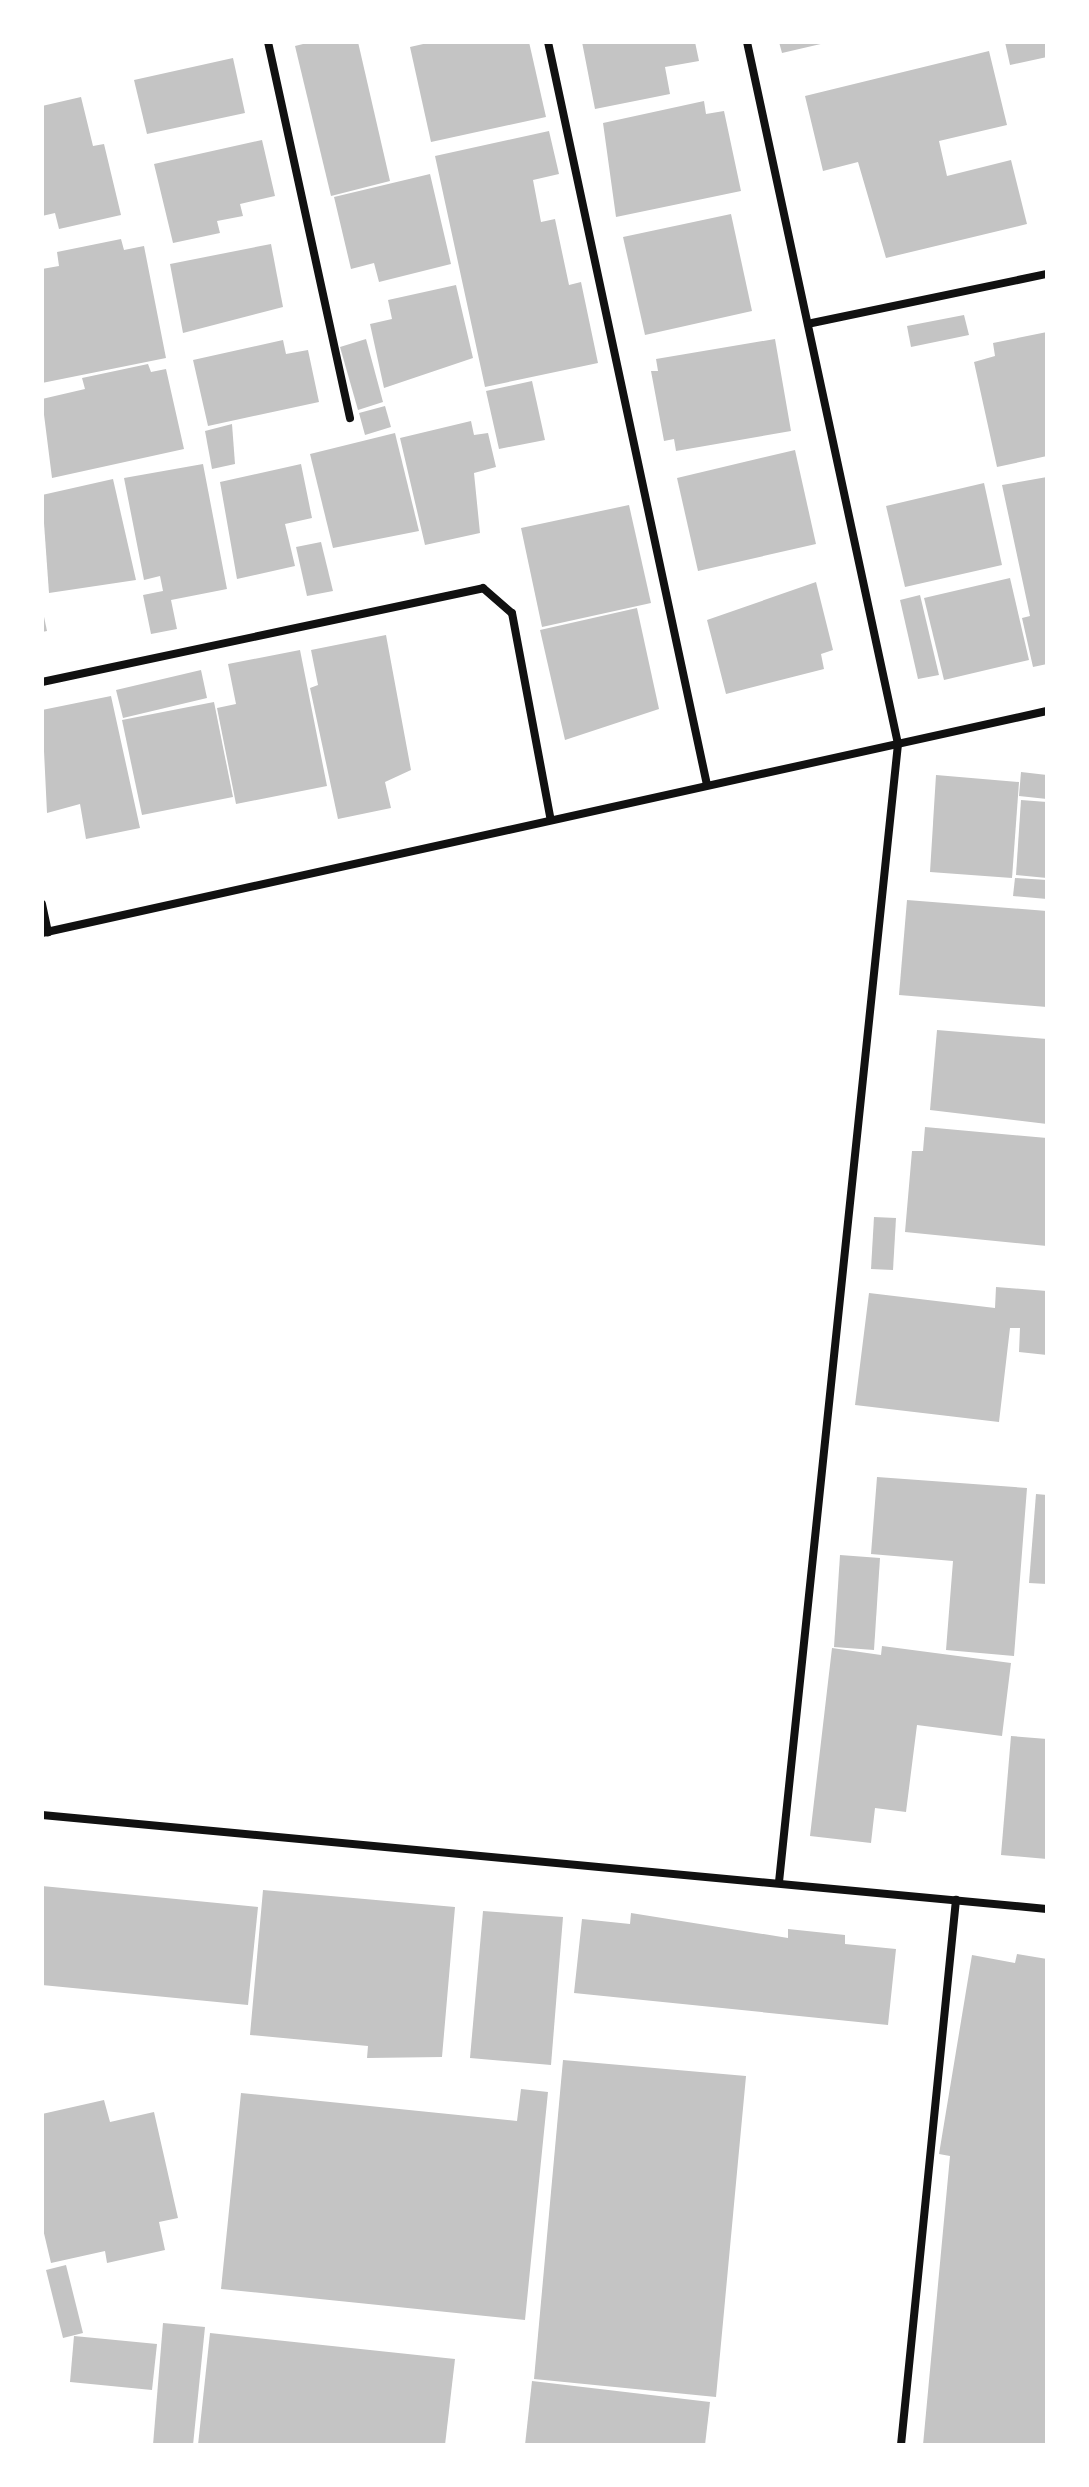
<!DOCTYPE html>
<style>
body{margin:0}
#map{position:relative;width:1089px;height:2487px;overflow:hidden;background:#fff;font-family:"PT Sans Narrow",sans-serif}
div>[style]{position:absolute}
.building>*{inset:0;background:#c4c4c4}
.minor>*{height:8px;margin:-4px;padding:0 4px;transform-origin:4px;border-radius:4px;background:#111}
span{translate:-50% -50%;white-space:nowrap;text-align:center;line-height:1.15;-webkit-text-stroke:8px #fff;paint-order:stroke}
.frame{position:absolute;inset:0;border:44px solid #fff;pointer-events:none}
</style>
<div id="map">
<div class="building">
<i style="clip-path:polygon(311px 42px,358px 42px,390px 181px,331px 196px,295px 46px)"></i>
<i style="clip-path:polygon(432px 42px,529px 42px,546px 117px,431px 142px,410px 47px)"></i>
<i style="clip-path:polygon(582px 42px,695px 42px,699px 61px,665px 67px,670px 94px,595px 109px)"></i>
<i style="clip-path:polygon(779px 42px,825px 42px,825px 43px,782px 53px)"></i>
<i style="clip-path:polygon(1005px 42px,1047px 42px,1047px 57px,1010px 65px)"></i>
<i style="clip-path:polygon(989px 51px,1007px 125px,939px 141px,947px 176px,1011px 160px,1027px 224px,886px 258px,858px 162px,823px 171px,805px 96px)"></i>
<i style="clip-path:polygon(233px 58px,245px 113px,147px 134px,134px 80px)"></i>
<i style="clip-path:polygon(81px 97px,93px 146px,104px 144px,121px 215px,59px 229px,55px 213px,42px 216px,42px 106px)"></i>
<i style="clip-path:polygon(704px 101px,706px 114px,724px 111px,741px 191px,616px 217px,603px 123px)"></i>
<i style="clip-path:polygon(549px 131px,559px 174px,533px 180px,541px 222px,555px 219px,569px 285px,581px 282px,598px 363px,485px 387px,435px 156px)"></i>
<i style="clip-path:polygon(262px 140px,275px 196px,240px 204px,243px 216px,217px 221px,220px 233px,173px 243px,154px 164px)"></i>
<i style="clip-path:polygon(430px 174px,451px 264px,379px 282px,374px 263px,351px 269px,334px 197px)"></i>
<i style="clip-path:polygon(731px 214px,752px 311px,645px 335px,623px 237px)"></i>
<i style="clip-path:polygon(121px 239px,124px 250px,144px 246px,166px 358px,42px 383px,42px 269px,59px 266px,57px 252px)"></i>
<i style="clip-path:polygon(271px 244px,283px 307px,183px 333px,170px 264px)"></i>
<i style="clip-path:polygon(456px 285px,473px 358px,384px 388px,370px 324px,392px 319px,388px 300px)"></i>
<i style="clip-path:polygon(964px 315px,969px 335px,911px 347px,907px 326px)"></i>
<i style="clip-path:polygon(1047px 332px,1047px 456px,997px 467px,974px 362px,995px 356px,993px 343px)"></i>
<i style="clip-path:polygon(366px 339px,383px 402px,358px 410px,340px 347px)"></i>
<i style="clip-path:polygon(775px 339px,791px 431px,676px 451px,674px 439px,664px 441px,651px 371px,658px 371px,656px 359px)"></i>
<i style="clip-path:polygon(283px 340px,286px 354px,308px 350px,319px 402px,208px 426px,193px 360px)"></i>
<i style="clip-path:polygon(148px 364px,151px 372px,166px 369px,184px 449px,52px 478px,42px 399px,85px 389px,82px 378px)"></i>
<i style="clip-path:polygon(532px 381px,545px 440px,499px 449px,486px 391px)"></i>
<i style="clip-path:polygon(385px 406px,391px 427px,365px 435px,359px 413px)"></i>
<i style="clip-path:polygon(471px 421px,474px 435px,488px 433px,496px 467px,474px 473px,480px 533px,425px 545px,400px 438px)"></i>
<i style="clip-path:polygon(232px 424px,235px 464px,212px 469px,205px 431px)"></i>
<i style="clip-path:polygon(395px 433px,419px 531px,333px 548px,310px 454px)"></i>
<i style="clip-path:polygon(795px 450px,816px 544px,698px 571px,677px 478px)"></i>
<i style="clip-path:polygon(203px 464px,227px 589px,171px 600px,177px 629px,151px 634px,143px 595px,163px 591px,160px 576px,144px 580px,124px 478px)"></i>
<i style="clip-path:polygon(301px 464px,312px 518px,285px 524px,295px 566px,237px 579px,220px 482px)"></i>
<i style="clip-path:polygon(1047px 477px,1047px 664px,1033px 667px,1022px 618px,1030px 616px,1002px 485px)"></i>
<i style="clip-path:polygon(113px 479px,136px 580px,49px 593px,42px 495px)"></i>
<i style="clip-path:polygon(984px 483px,1002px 565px,905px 587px,886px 506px)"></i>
<i style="clip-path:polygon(629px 505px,651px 603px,542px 627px,521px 528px)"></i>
<i style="clip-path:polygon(321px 542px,333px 591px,307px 596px,296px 547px)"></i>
<i style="clip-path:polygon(1010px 578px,1029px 660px,944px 680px,924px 598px)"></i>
<i style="clip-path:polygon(816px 582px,833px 650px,821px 654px,824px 669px,726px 694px,707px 620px)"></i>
<i style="clip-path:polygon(920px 595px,939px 675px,918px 679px,900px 600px)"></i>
<i style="clip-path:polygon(637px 608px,659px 709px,565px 740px,540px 630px)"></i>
<i style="clip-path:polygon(43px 612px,47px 631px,42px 632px,42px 613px)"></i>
<i style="clip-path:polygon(386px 635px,411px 770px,385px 782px,391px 808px,338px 819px,310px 688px,318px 685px,311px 650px)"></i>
<i style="clip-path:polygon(300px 650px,327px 786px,236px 804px,217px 708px,236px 704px,228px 664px)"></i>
<i style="clip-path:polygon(201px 670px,207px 698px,123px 718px,116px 690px)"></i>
<i style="clip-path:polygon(111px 696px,140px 828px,86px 839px,80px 804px,47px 813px,42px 710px)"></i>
<i style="clip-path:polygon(214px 702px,233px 797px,142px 815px,122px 720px)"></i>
<i style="clip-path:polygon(1021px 772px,1047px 775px,1047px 799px,1019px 796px)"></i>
<i style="clip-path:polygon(936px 775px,1019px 782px,1012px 878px,930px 872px)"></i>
<i style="clip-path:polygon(1021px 800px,1047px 802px,1047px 878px,1016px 875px)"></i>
<i style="clip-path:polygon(1015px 878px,1047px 880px,1047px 899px,1013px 896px)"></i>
<i style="clip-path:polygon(907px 900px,1047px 911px,1047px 1007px,899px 995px)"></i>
<i style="clip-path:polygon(937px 1030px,1047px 1039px,1047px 1124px,930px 1110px)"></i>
<i style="clip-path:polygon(925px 1127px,1047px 1138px,1047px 1246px,905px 1232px,912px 1151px,923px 1151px)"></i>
<i style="clip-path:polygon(874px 1217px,896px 1218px,893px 1270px,871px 1269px)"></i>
<i style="clip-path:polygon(996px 1287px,1047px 1291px,1047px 1355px,1019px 1352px,1020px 1328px,1010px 1328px,999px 1422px,855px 1405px,869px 1293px,995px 1308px)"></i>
<i style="clip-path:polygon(877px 1477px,1027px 1488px,1014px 1656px,946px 1650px,953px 1561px,871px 1554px)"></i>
<i style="clip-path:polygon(1036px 1494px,1047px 1495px,1047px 1584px,1029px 1583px)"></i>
<i style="clip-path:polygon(840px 1555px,880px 1558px,874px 1650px,834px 1647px)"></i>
<i style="clip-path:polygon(882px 1646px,1011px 1663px,1002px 1736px,917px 1725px,906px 1812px,875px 1808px,871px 1843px,810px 1836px,832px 1648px,881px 1655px)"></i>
<i style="clip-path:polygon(1011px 1736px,1047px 1739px,1047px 1859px,1001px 1855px)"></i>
<i style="clip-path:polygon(42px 1886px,258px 1907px,248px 2005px,42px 1985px)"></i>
<i style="clip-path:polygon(263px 1890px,455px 1907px,442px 2057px,367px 2058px,368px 2046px,250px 2035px)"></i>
<i style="clip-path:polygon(483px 1911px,563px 1917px,551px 2065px,470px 2058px)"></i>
<i style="clip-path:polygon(631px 1913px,788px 1938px,788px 1929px,845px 1935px,845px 1944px,896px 1949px,888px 2025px,574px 1993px,582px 1919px,630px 1924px)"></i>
<i style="clip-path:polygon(1017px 1954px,1047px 1959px,1047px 2445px,923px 2445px,950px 2156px,939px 2154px,972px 1955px,1015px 1963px)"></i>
<i style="clip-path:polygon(563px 2060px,746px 2076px,716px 2397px,534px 2379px)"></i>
<i style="clip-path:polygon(521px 2089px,548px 2092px,525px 2320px,221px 2289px,241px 2093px,517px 2121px)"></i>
<i style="clip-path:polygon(104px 2100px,110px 2122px,154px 2112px,178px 2218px,159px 2222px,165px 2250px,107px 2263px,105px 2251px,51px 2263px,42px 2225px,42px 2114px)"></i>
<i style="clip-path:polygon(66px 2265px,83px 2333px,63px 2338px,46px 2270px)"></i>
<i style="clip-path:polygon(163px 2323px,205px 2327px,193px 2445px,153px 2445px)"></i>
<i style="clip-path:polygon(210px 2333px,455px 2359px,445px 2445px,198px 2445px)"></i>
<i style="clip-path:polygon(74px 2336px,157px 2344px,152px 2390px,70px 2382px)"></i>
<i style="clip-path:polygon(532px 2381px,710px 2402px,705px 2445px,525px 2445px)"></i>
</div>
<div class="minor">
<i style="left:268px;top:42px;width:385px;rotate:77.7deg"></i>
<i style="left:548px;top:42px;width:760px;rotate:77.92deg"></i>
<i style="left:747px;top:42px;width:718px;rotate:77.86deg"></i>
<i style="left:898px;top:744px;width:1143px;rotate:95.97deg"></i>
<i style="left:812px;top:323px;width:240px;rotate:-11.8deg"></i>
<i style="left:42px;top:682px;width:451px;rotate:-12deg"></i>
<i style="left:483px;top:588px;width:38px;rotate:41deg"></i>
<i style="left:512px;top:613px;width:208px;rotate:79.4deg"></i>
<i style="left:42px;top:904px;width:29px;rotate:78deg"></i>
<i style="left:42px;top:933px;width:1029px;rotate:-12.46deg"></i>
<i style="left:42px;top:1815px;width:1009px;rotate:5.34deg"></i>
<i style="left:901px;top:2445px;width:548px;rotate:-84.24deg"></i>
</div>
<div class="frame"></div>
</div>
